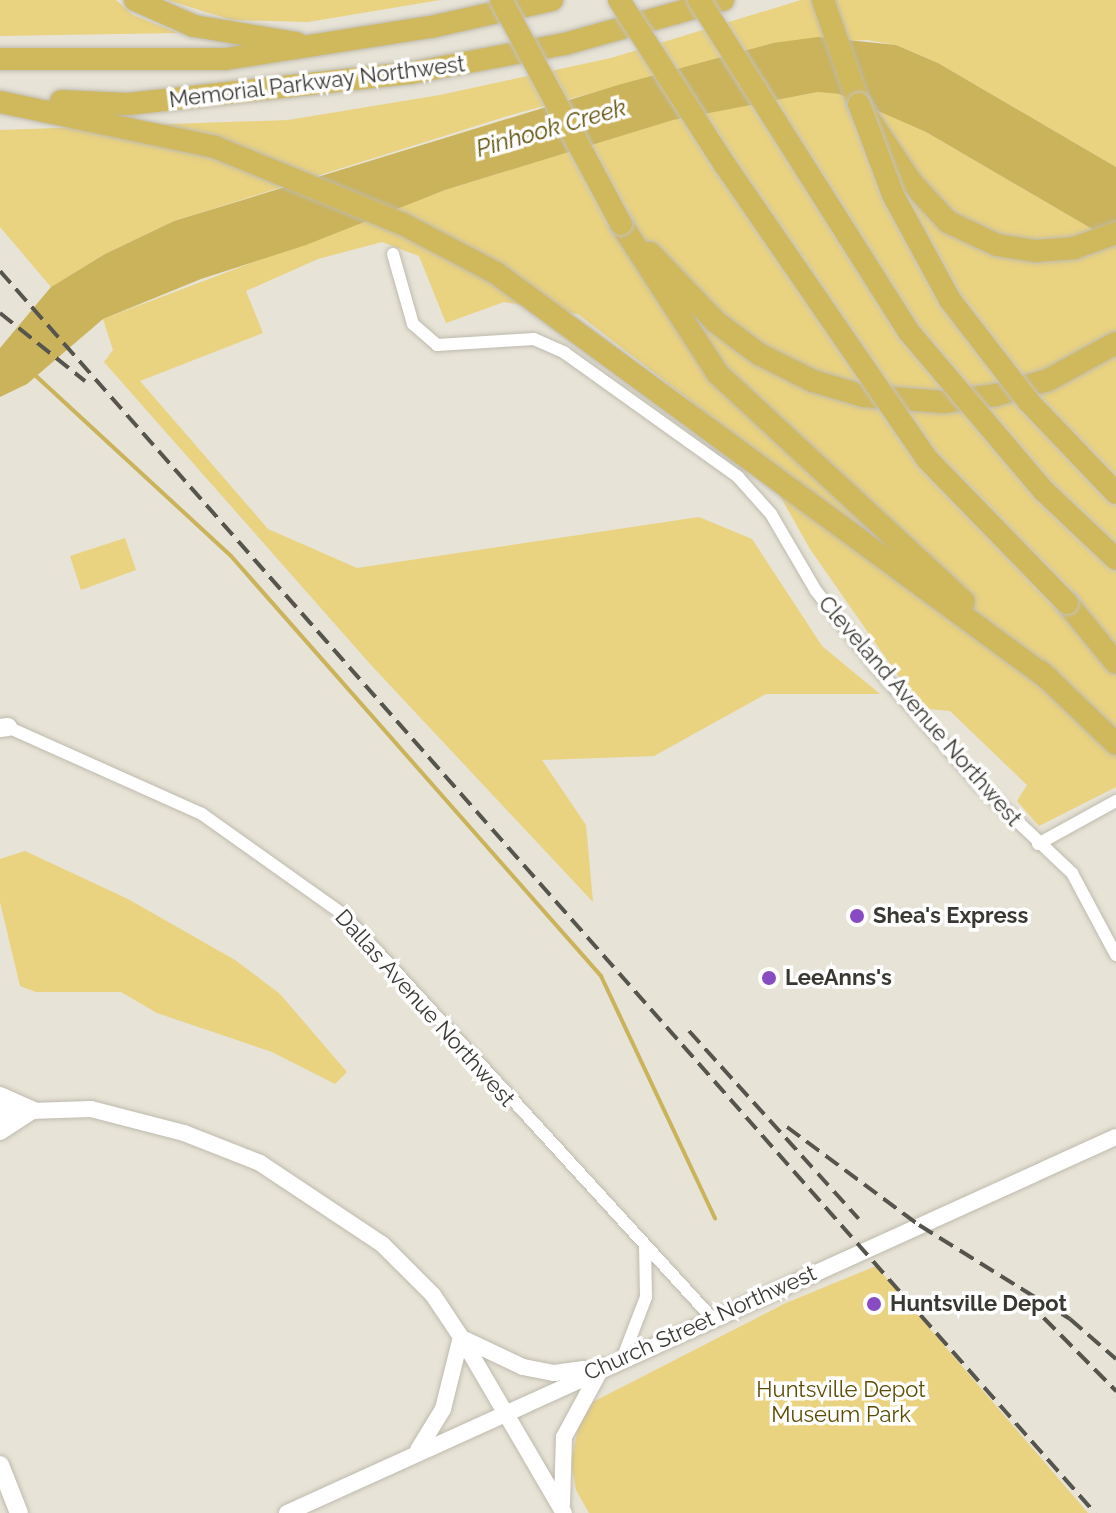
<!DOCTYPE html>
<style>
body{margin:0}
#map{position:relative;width:1116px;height:1513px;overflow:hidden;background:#e7e3d6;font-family:Raleway,sans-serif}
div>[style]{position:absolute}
.green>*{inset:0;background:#e9d280}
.water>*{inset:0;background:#cab35b}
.stream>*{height:4px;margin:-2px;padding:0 2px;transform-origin:2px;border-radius:2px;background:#cab35b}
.roads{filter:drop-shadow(0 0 2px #bebaad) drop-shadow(0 0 2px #bebaad)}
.minor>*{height:12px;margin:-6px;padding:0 6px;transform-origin:6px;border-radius:6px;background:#fff}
.tertiary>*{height:16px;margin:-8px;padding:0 8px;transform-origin:8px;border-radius:8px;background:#fff}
.secondary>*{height:18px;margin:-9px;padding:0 9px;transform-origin:9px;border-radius:9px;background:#fff}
.motorway>*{height:22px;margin:-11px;padding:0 11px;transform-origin:11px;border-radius:11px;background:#d0b85d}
.rail>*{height:4px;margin-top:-2px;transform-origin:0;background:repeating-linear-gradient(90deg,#55544d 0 16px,transparent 0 24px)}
.bridges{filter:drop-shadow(0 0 2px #c4c3c2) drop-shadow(0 0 2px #c4c3c2)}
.motorway-bridge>*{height:22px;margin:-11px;padding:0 11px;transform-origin:11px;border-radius:11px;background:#d0b85d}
.dots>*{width:22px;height:22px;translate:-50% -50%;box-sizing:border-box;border:4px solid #fff;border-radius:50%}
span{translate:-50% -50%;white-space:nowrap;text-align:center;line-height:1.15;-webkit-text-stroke:7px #fff;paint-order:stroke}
.street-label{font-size:22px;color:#393832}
.poi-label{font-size:22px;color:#393832;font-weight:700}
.left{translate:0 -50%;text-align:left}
.park-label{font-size:22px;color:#5c4c03}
.water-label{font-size:24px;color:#604f08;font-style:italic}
</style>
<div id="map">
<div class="green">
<i style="clip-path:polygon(0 0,116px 0,133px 15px,178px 33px,0 36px)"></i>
<i style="clip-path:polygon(167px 0,440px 0,308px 22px,232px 20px)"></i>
<i style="clip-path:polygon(801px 0,1116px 0,1116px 167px,938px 63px,896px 45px,867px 40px,773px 43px,511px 115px,174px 221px,105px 254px,51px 287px,0 227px,0 130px,288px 120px,440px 95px,611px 58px)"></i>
<i style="clip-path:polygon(818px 92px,839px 94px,926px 132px,1116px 243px,1116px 787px,1039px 826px,1017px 801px,1027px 785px,950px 711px,929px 709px,897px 674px,810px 549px,754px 450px,578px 314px,504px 302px,446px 323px,419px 256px,382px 242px,318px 259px,246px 291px,263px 333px,140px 381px,268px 529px,357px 568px,699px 517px,752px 539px,822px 646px,880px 694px,766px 694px,654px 756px,542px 760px,586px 825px,593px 902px,371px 665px,104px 362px,113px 350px,103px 319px,445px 190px,672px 120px)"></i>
<i style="clip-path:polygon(125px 538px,136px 570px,81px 590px,70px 556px)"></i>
<i style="clip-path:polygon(25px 851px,128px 899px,235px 960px,280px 994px,347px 1072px,335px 1084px,272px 1052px,157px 1013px,121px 992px,36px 992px,20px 986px,0 902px,0 859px)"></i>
<i style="clip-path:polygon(876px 1266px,1088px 1513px,589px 1513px,576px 1490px,571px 1462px,579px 1425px,593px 1402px,786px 1303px)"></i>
</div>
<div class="water">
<i style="clip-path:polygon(818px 37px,896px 45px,938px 63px,1116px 167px,1116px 243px,926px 132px,839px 94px,818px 92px,673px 120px,445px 190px,306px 245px,201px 279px,103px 319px,27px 384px,0 397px,0 348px,51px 287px,105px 254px,174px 221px,618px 85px,773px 43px)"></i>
</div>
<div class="stream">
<i style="left:36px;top:376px;width:265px;rotate:42.7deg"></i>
<i style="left:231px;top:556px;width:560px;rotate:48.62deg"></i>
<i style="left:601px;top:976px;width:268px;rotate:64.8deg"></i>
</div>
<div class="roads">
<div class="minor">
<i style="left:393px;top:254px;width:73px;rotate:74.1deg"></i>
<i style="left:413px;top:324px;width:32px;rotate:41deg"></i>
<i style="left:437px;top:345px;width:97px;rotate:-3.5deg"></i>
<i style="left:534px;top:339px;width:34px;rotate:24deg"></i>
<i style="left:565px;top:353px;width:213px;rotate:35.6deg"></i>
<i style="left:738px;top:477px;width:50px;rotate:48.3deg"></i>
<i style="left:771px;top:514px;width:89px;rotate:59.7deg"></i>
<i style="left:816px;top:591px;width:97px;rotate:51.7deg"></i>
<i style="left:876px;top:667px;width:158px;rotate:48.8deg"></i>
<i style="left:980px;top:786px;width:127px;rotate:43.4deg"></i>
<i style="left:1072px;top:873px;width:93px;rotate:61.8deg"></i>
<i style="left:3px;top:725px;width:218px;rotate:24.1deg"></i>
<i style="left:202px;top:814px;width:174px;rotate:35.4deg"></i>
<i style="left:344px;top:915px;width:546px;rotate:47.6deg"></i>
<i style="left:1038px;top:844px;width:89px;rotate:-28.9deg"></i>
<i style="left:623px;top:1357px;width:64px;rotate:-69deg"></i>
<i style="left:646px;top:1297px;width:52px;rotate:-91.1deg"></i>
</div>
<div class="tertiary">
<i style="left:0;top:1112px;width:91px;rotate:-1.9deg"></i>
<i style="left:91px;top:1109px;width:96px;rotate:14.5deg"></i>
<i style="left:184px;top:1133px;width:82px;rotate:21.5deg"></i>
<i style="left:260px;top:1163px;width:146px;rotate:33.6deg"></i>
<i style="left:382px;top:1244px;width:72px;rotate:45deg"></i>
<i style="left:433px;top:1295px;width:50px;rotate:56.3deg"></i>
<i style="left:461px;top:1337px;width:204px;rotate:59.7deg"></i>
<i style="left:466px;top:1340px;width:63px;rotate:25.3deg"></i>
<i style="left:523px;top:1367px;width:32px;rotate:11deg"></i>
<i style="left:554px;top:1373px;width:30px;rotate:-8deg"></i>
<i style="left:418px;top:1450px;width:48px;rotate:-58.6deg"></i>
<i style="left:443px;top:1409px;width:74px;rotate:-76deg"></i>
<i style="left:562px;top:1504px;width:67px;rotate:-88.3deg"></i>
<i style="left:564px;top:1437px;width:80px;rotate:-61.5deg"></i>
<i style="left:287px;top:1513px;width:910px;rotate:-24.4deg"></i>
</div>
<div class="secondary">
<i style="left:0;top:728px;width:8px;rotate:-7deg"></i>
<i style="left:0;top:1096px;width:35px;rotate:24deg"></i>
<i style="left:0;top:1131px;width:38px;rotate:-33deg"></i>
<i style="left:0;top:1465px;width:52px;rotate:68.4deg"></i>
</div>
<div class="motorway">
<i style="left:135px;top:0;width:64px;rotate:23.8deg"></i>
<i style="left:194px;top:26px;width:104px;rotate:9.4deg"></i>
<i style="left:823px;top:0;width:110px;rotate:70.9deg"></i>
<i style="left:859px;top:104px;width:94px;rotate:56.3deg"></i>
<i style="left:911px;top:182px;width:54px;rotate:47.2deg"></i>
<i style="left:948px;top:222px;width:54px;rotate:25.1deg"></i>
<i style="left:997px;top:245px;width:38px;rotate:9deg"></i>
<i style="left:1035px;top:251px;width:39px;rotate:-4deg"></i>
<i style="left:1074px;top:248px;width:45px;rotate:-19.7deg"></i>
<i style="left:0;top:59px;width:226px"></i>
<i style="left:226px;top:59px;width:207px;rotate:-8.9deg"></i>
<i style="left:431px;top:27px;width:124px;rotate:-12.6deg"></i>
<i style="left:61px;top:101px;width:67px;rotate:2.6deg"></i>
<i style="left:128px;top:104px;width:285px;rotate:-6.3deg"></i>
<i style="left:411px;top:73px;width:157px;rotate:-10.7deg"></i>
<i style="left:565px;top:44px;width:164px;rotate:-15.6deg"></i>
<i style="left:0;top:102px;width:220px;rotate:11.8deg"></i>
<i style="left:215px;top:147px;width:203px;rotate:22.3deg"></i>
<i style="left:403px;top:224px;width:105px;rotate:27.8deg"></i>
<i style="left:496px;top:273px;width:686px;rotate:36.29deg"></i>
<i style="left:621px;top:224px;width:179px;rotate:57.1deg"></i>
<i style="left:718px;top:374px;width:335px;rotate:42.8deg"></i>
<i style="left:650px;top:253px;width:95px;rotate:46.3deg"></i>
<i style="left:716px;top:322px;width:54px;rotate:36.7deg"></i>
<i style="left:759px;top:354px;width:60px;rotate:26.6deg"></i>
<i style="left:813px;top:381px;width:53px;rotate:16.4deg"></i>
<i style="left:864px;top:396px;width:79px;rotate:4.3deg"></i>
<i style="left:943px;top:402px;width:53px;rotate:-7.5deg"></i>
<i style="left:996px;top:395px;width:54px;rotate:-16.1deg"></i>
<i style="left:1048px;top:380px;width:77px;rotate:-28.6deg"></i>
<i style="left:1067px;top:603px;width:77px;rotate:50.8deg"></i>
<i style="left:1040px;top:671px;width:105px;rotate:43.8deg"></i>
</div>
</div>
<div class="rail">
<i style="left:0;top:271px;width:1656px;rotate:48.6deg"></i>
<i style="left:0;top:313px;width:109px;rotate:38.7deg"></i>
<i style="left:689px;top:1031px;width:253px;rotate:47.9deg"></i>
<i style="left:787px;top:1127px;width:164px;rotate:36.6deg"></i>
<i style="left:919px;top:1225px;width:178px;rotate:31.9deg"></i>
<i style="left:1070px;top:1319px;width:61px;rotate:41deg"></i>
<i style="left:1027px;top:1301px;width:127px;rotate:45.3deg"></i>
</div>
<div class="bridges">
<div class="motorway-bridge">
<i style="left:501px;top:0;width:254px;rotate:61.8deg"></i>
<i style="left:619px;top:0;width:196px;rotate:57.3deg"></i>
<i style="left:725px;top:165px;width:357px;rotate:55.5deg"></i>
<i style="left:927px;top:459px;width:201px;rotate:45.8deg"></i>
<i style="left:699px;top:0;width:393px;rotate:57.7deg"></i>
<i style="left:909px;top:332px;width:209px;rotate:49.7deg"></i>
<i style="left:1044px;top:491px;width:99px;rotate:43.4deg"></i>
<i style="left:859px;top:104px;width:97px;rotate:69.5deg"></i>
<i style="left:893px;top:195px;width:119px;rotate:61.5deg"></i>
<i style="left:950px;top:300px;width:128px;rotate:52.3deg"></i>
<i style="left:1028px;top:401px;width:127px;rotate:46.3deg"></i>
</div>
</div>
<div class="dots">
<i style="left:857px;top:916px;background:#884bc1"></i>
<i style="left:769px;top:978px;background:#884bc1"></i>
<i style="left:874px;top:1304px;background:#884bc1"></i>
</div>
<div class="street-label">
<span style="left:317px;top:82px;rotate:-7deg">Memorial Parkway Northwest</span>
<span style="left:920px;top:711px;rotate:49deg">Cleveland Avenue Northwest</span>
<span style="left:425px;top:1008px;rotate:48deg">Dallas Avenue Northwest</span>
<span style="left:700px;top:1323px;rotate:-24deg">Church Street Northwest</span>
</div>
<div class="poi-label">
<span class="left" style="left:873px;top:916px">Shea's Express</span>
<span class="left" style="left:785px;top:978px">LeeAnns's</span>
<span class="left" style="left:890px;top:1304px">Huntsville Depot</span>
</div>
<div class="park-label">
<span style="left:841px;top:1402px">Huntsville Depot<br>Museum Park</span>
</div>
<div class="water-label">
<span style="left:551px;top:128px;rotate:-16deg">Pinhook Creek</span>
</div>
</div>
